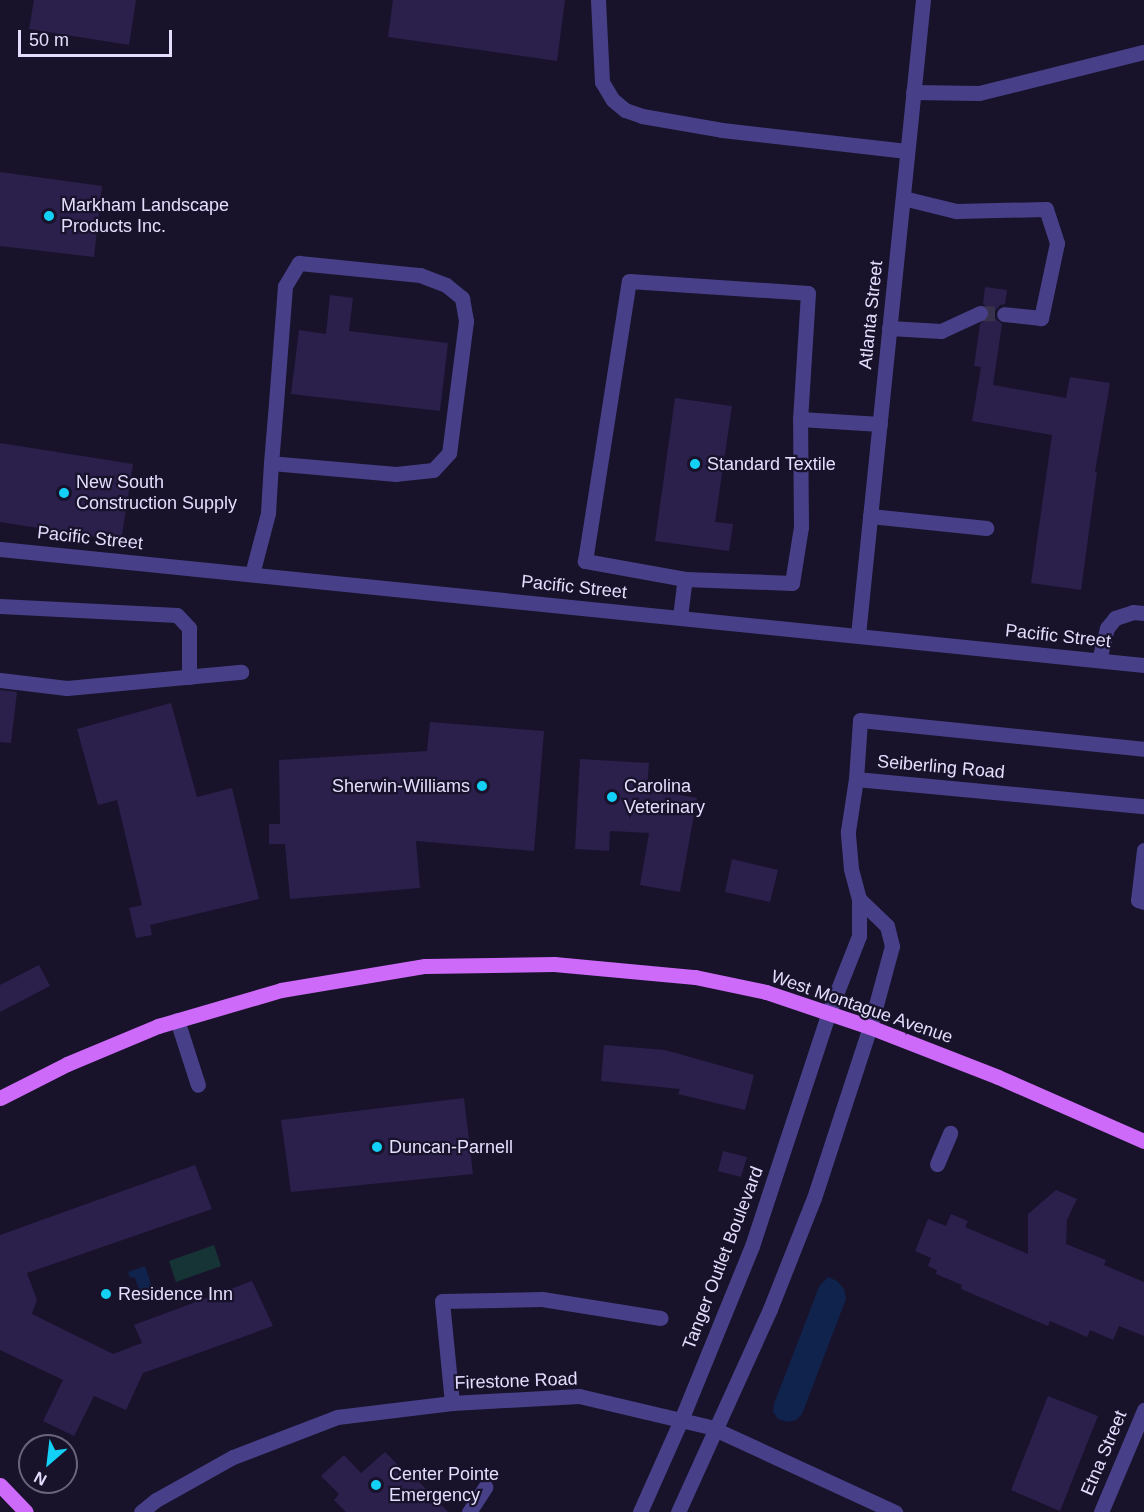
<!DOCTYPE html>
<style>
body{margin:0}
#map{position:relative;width:1144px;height:1512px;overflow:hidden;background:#18132b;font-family:Helvetica,sans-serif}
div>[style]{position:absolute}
.green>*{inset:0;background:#163435}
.water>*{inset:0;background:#10234d}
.building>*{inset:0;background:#2b1f4c}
.minor-tunnel>*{height:15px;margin-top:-7.5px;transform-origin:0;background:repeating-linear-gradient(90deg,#37314b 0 15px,transparent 0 23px)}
.minor>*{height:15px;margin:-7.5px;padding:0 7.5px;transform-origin:7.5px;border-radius:7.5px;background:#474088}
.major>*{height:15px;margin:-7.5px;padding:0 7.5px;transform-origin:7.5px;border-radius:7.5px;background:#cd6af9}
.dots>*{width:16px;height:16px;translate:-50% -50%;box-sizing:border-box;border:3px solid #18132b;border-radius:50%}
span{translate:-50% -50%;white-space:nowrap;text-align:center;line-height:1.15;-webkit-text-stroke:4.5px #18132b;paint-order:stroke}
.poi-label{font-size:18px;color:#e4defe}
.left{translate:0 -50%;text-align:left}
.right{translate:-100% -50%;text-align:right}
.street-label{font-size:18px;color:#e4defe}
.north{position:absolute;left:18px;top:1434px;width:60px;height:60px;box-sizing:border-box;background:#18132b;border:2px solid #6a647f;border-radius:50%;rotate:208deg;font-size:16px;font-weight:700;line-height:24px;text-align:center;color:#e4defe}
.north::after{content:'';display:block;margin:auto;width:21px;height:27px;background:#12d0f6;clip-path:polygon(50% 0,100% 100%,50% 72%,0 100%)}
.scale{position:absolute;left:18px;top:30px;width:154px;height:27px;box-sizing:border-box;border:3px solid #e4defe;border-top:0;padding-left:8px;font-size:18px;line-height:21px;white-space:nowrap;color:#e4defe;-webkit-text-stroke:4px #18132b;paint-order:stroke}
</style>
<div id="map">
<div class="green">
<i style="clip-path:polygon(214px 1245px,221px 1266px,176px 1282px,169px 1261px)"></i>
</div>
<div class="water">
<i style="clip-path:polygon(145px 1266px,155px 1296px,143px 1300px,135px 1278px,130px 1277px,128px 1272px)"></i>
<i style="clip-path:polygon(828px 1277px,837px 1281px,844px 1289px,846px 1299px,802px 1414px,796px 1420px,788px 1422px,778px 1419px,773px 1412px,774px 1404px,819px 1287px)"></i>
</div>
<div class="building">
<i style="clip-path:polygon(34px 0,136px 0,129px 45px,29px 29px)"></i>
<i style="clip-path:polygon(393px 0,565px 0,557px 61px,388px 37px)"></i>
<i style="clip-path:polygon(0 172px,102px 186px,94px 257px,0 246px)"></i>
<i style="clip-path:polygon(985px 287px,1007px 290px,1005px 304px,1000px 305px,994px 312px,995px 318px,1002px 324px,993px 385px,1066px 398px,1070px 377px,1110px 383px,1095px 472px,1097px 472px,1081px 590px,1031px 583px,1052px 435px,972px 421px,981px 367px,974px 366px,980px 324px,990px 314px,989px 308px,983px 304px)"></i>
<i style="clip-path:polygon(330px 295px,353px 298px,349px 331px,448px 343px,440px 411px,291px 394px,299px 330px,326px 334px)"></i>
<i style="clip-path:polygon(675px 398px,732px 406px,715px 522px,733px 524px,729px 551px,655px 541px)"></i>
<i style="clip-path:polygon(0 443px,133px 464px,121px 541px,0 522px)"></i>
<i style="clip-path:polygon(0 690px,17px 692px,11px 743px,0 742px)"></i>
<i style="clip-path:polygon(171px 703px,197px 797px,232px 788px,259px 899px,150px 925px,152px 935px,136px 938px,129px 908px,142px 905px,117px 800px,98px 805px,77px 729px)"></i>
<i style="clip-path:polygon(430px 722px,544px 731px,534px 851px,416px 841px,420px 888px,290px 899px,285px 844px,269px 844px,269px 824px,280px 824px,279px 760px,427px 751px)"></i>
<i style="clip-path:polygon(580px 759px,649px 763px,647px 789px,697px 798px,680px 892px,640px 885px,649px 833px,610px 831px,609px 851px,575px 849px)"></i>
<i style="clip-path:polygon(732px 859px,778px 870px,770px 902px,725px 892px)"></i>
<i style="clip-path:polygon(39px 965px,50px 986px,0 1012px,0 985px)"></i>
<i style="clip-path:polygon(604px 1045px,665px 1050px,754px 1075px,745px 1110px,678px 1094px,680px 1089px,601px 1081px)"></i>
<i style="clip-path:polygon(464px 1098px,473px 1174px,291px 1192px,281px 1120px)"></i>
<i style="clip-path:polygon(723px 1151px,747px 1157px,741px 1177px,718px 1171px)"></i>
<i style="clip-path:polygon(195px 1165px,212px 1209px,27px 1273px,37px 1300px,32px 1314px,113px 1354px,142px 1343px,134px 1325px,252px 1281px,273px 1326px,143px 1373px,126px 1410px,94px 1396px,74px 1436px,43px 1421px,63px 1380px,0 1350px,0 1235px)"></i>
<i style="clip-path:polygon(1056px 1190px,1077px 1199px,1067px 1220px,1066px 1244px,1106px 1260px,1104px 1265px,1144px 1282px,1144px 1336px,1119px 1326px,1113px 1340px,1090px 1330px,1087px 1337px,1050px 1321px,1048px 1326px,961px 1289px,962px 1285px,936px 1274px,937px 1270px,928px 1266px,931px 1258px,915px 1251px,928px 1219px,946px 1226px,951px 1214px,968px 1221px,965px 1227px,1028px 1254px,1028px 1214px)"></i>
<i style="clip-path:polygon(1048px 1396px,1098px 1416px,1060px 1511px,1011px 1490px)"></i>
<i style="clip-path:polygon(385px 1452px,403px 1470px,406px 1468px,448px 1512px,346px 1512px,334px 1500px,339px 1494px,321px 1476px,344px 1455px,361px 1473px)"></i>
</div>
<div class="minor-tunnel">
<i style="left:980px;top:313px;width:24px;rotate:2deg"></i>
</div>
<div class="minor">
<i style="left:598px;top:0;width:82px;rotate:87.2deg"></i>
<i style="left:602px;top:82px;width:21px;rotate:59deg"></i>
<i style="left:613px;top:100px;width:16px;rotate:40deg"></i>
<i style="left:625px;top:110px;width:18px;rotate:19deg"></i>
<i style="left:642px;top:116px;width:81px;rotate:9.9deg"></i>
<i style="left:722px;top:130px;width:186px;rotate:6.5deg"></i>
<i style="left:913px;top:92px;width:66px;rotate:0.9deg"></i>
<i style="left:979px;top:93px;width:170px;rotate:-14deg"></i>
<i style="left:903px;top:198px;width:55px;rotate:13.8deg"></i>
<i style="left:956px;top:211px;width:90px;rotate:-1.3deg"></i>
<i style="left:1046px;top:209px;width:36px;rotate:72deg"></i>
<i style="left:1057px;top:243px;width:77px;rotate:102deg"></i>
<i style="left:1041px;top:318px;width:37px;rotate:-174deg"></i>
<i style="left:889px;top:328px;width:52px;rotate:3.3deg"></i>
<i style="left:941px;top:331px;width:43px;rotate:-24.8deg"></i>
<i style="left:870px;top:516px;width:117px;rotate:5.9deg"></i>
<i style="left:0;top:549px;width:1150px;rotate:5.79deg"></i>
<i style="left:252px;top:574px;width:63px;rotate:-75.3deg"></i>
<i style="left:268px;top:513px;width:50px;rotate:-86.6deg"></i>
<i style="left:271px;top:463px;width:60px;rotate:-85.2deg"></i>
<i style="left:276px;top:403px;width:117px;rotate:-85.6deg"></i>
<i style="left:285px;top:286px;width:27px;rotate:-59deg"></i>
<i style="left:299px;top:263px;width:122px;rotate:5.7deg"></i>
<i style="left:420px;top:275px;width:28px;rotate:21deg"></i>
<i style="left:446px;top:285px;width:21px;rotate:39deg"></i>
<i style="left:462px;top:298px;width:23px;rotate:80deg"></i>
<i style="left:466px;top:321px;width:133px;rotate:97.3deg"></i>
<i style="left:449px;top:453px;width:23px;rotate:133deg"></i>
<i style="left:433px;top:470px;width:37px;rotate:174deg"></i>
<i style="left:396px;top:474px;width:125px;rotate:-175deg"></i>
<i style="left:685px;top:579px;width:107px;rotate:2.1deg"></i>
<i style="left:792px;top:583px;width:57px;rotate:-80.9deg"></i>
<i style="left:801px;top:527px;width:108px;rotate:-90.5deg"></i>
<i style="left:0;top:606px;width:177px;rotate:2.9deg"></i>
<i style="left:177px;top:615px;width:18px;rotate:47deg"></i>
<i style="left:189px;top:628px;width:49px;rotate:90deg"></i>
<i style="left:680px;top:617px;width:38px;rotate:-83deg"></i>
<i style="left:685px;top:579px;width:102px;rotate:-169.8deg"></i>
<i style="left:585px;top:561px;width:283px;rotate:-81.1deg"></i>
<i style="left:629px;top:281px;width:179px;rotate:3.8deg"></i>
<i style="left:808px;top:293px;width:126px;rotate:93.6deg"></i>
<i style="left:800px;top:419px;width:80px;rotate:3.6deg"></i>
<i style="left:858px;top:635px;width:638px;rotate:-84.16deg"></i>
<i style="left:1099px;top:660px;width:33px;rotate:-76deg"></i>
<i style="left:1107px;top:628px;width:13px;rotate:-51deg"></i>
<i style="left:1115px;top:618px;width:19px;rotate:-18deg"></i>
<i style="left:1133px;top:612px;width:11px;rotate:5deg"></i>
<i style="left:0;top:680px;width:67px;rotate:6.8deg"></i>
<i style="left:67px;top:688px;width:175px;rotate:-5.3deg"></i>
<i style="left:856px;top:779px;width:59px;rotate:-86.1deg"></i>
<i style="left:860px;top:720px;width:285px;rotate:5.8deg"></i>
<i style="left:1144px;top:850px;width:50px;rotate:96.8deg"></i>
<i style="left:1138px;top:900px;width:6px;rotate:18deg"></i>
<i style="left:177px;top:1020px;width:68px;rotate:72.1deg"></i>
<i style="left:937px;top:1164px;width:34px;rotate:-67deg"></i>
<i style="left:452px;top:1403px;width:102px;rotate:-95.6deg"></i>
<i style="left:442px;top:1301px;width:100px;rotate:-1.1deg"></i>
<i style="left:542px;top:1299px;width:120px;rotate:9.1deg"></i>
<i style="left:141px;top:1512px;width:19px;rotate:-39deg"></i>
<i style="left:156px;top:1500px;width:88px;rotate:-29.2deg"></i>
<i style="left:233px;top:1457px;width:111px;rotate:-21deg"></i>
<i style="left:337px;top:1417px;width:116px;rotate:-6.9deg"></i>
<i style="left:452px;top:1403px;width:127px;rotate:-3.2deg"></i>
<i style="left:579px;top:1396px;width:135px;rotate:13.3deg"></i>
<i style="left:710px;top:1427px;width:204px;rotate:24.7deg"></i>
<i style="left:469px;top:1512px;width:30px;rotate:-57deg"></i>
<i style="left:640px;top:1512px;width:101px;rotate:-66deg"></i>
<i style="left:681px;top:1420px;width:188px;rotate:-67.8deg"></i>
<i style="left:752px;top:1246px;width:246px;rotate:-71.8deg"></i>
<i style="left:829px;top:1012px;width:82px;rotate:-68.5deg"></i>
<i style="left:859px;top:936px;width:37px;rotate:-90deg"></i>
<i style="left:859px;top:899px;width:31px;rotate:-105deg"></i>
<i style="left:851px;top:869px;width:38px;rotate:-95deg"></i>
<i style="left:848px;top:831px;width:53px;rotate:-81.3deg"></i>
<i style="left:856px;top:779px;width:289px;rotate:5.4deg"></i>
<i style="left:678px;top:1512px;width:223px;rotate:-65.6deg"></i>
<i style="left:770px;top:1309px;width:119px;rotate:-68.4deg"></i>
<i style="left:814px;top:1198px;width:180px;rotate:-71.9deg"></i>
<i style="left:870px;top:1027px;width:84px;rotate:-74.8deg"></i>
<i style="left:892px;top:946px;width:21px;rotate:-104deg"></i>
<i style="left:887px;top:926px;width:39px;rotate:-136deg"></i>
<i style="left:1101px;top:1512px;width:111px;rotate:-67.1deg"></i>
</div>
<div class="major">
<i style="left:0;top:1098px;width:75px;rotate:-26.9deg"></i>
<i style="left:67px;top:1064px;width:99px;rotate:-22.7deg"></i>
<i style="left:158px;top:1026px;width:128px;rotate:-16.3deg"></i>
<i style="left:281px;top:990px;width:146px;rotate:-9.5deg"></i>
<i style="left:425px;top:966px;width:129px;rotate:-0.9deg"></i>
<i style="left:554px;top:964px;width:142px;rotate:5.3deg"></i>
<i style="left:695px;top:977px;width:73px;rotate:11.9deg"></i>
<i style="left:766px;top:992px;width:110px;rotate:18.6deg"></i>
<i style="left:870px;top:1027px;width:137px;rotate:21.3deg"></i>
<i style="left:998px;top:1077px;width:159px;rotate:23.7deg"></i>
<i style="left:0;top:1485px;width:37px;rotate:46deg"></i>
</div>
<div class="dots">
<i style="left:49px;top:216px;background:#12d0f6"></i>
<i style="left:695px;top:464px;background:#12d0f6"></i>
<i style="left:64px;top:493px;background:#12d0f6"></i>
<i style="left:482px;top:786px;background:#12d0f6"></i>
<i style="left:612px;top:797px;background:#12d0f6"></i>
<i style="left:377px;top:1147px;background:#12d0f6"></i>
<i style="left:106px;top:1294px;background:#12d0f6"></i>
<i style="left:376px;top:1485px;background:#12d0f6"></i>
</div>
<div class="poi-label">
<span class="left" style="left:61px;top:216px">Markham Landscape<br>Products Inc.</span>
<span class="left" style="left:707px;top:464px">Standard Textile</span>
<span class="left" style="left:76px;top:493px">New South<br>Construction Supply</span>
<span class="right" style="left:470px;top:786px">Sherwin-Williams</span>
<span class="left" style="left:624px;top:797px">Carolina<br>Veterinary</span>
<span class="left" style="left:389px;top:1147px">Duncan-Parnell</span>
<span class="left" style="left:118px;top:1294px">Residence Inn</span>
<span class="left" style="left:389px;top:1485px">Center Pointe<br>Emergency</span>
</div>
<div class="street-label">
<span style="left:871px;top:315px;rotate:-84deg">Atlanta Street</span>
<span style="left:90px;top:538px;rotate:6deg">Pacific Street</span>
<span style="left:574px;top:587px;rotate:6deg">Pacific Street</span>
<span style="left:1058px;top:636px;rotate:6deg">Pacific Street</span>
<span style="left:941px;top:767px;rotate:5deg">Seiberling Road</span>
<span style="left:862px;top:1007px;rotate:19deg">West Montague Avenue</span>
<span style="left:723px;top:1258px;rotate:-69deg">Tanger Outlet Boulevard</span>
<span style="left:516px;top:1381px;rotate:-2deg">Firestone Road</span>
<span style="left:1104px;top:1453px;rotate:-67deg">Etna Street</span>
</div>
<div class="north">N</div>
<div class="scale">50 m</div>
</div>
